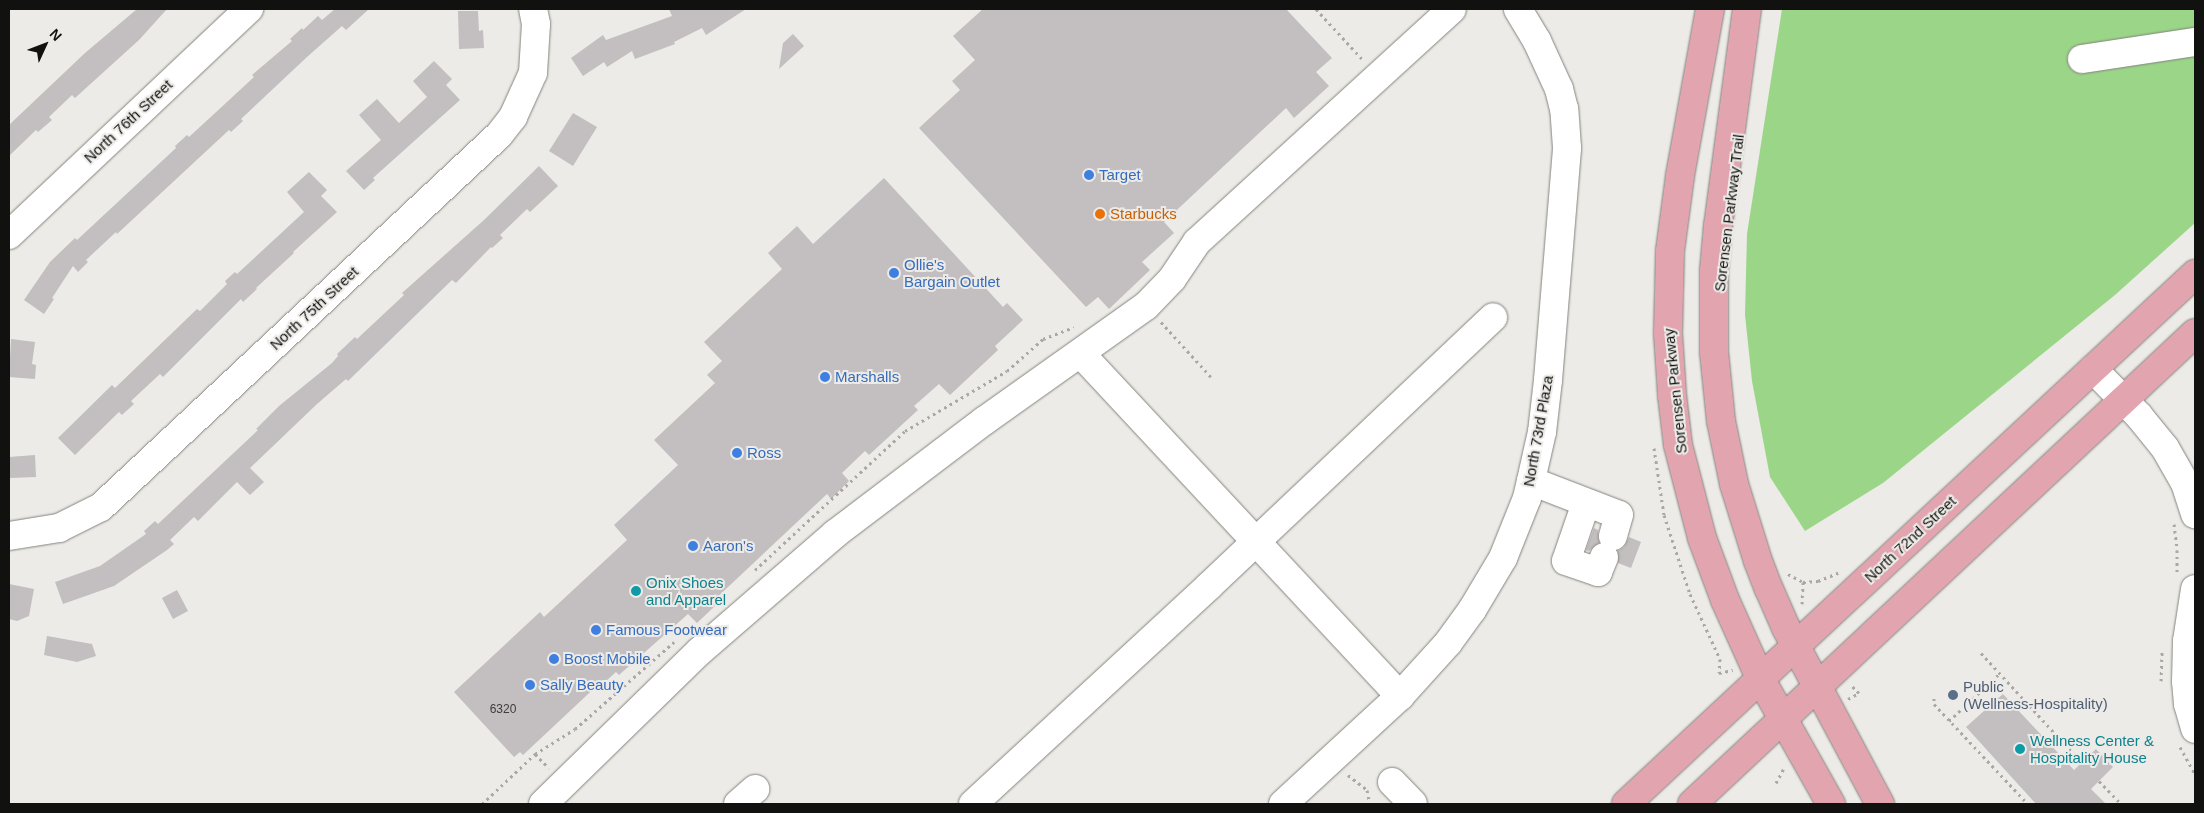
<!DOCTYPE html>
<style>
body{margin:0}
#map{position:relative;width:2204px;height:813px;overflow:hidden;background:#ecebe7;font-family:Arial,sans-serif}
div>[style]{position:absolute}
.green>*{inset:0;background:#9bd688}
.building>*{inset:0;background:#c3bebf}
.path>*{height:3px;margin-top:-1.5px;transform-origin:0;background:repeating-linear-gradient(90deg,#a9a8a5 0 2.5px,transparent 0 6.5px)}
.roads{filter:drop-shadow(0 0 1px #84837f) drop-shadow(0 0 1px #84837f)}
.minor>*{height:28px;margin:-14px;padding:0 14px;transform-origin:14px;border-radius:14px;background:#fff}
.major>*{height:28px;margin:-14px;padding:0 14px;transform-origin:14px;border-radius:14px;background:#e2a4af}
.dots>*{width:14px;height:14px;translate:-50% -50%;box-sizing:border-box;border:2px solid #ecebe7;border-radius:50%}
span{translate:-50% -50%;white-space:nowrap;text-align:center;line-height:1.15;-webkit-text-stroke:4px #ecebe7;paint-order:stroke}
.number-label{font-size:12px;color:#3e3c3c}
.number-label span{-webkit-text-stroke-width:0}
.street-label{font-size:15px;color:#111110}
.shop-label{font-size:15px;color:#366cbe}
.left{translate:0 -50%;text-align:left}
.food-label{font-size:15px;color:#c56008}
.culture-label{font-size:15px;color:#0d838f}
.service-label{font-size:15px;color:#4e5e75}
.frame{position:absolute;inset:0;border:10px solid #111110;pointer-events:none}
.north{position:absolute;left:20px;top:20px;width:50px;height:50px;-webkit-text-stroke:4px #ecebe7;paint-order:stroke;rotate:47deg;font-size:14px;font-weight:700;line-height:20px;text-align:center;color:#111110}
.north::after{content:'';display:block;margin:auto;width:18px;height:22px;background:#111110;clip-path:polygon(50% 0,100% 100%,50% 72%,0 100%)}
</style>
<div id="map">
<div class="green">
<i style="clip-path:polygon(1782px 9px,2195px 9px,2195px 223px,2115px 295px,1883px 483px,1805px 531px,1770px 477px,1752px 381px,1745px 315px,1747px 234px)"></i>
</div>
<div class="building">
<i style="clip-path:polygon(137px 9px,167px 9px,139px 40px,75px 98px,72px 95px,49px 117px,52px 120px,38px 132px,36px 130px,9px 156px,9px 125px,85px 53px)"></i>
<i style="clip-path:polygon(335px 9px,369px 9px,346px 30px,342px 26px,307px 57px,241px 119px,243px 121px,231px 132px,229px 130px,117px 234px,116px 232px,86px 260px,88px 262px,78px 272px,73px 266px,52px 298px,54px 299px,44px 314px,24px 300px,50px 262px,75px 238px,77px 240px,176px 148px,175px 146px,187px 135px,189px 137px,214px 114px,254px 77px,252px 75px,292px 41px,290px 39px,302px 28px,303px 30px,318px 16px,322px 20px)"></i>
<i style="clip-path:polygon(669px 9px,746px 9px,706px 35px,702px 28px,674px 42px,675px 44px,635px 59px,632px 51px,607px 67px,604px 62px,583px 76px,571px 58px,603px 35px,606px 40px,672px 16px)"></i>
<i style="clip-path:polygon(983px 9px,1286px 9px,1332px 58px,1316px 72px,1329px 86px,1294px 118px,1286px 108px,1164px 222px,1174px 233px,1142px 262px,1150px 270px,1109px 309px,1098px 297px,1086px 307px,919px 128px,960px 90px,952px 81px,975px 60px,953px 36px)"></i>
<i style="clip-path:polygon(458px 11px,478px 11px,479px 31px,483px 30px,484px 48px,459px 49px)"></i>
<i style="clip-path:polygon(793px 34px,804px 46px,779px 69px,783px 43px)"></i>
<i style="clip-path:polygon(434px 61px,452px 79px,446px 85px,460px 100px,373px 178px,375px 180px,364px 190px,346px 171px,381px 140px,359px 115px,377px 99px,399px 123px,427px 97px,413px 81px)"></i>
<i style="clip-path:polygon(573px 113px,597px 127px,573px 166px,549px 151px)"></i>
<i style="clip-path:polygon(539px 166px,558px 186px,530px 212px,527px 209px,500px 235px,503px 238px,492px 248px,491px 247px,456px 283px,452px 280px,348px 381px,346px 379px,317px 404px,250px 468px,264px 482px,250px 495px,237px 482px,198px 521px,194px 517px,170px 540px,174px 544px,167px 550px,114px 586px,63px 604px,55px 582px,100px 566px,146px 534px,144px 531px,155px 521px,158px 524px,258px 430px,256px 429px,279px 406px,332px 363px,338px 356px,337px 354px,355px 337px,357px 339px,404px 295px,402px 293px,484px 220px)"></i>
<i style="clip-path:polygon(309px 172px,327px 190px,321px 196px,337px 212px,293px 252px,294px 253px,256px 288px,257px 289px,243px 302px,241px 299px,163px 377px,160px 374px,131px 401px,134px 404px,122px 415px,119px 412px,75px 455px,58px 438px,112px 385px,115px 388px,197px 309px,200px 311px,227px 284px,225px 281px,235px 272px,237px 274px,304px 212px,287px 192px)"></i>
<i style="clip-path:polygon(884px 178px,1003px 307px,1007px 303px,1023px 320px,995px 346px,998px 350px,950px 395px,939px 384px,914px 406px,918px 410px,869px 455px,865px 451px,842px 473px,849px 481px,831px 499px,827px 494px,712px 602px,715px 606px,697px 623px,688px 614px,619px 675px,616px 672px,605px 682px,603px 680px,523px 755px,520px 752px,514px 757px,454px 692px,540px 612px,544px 617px,627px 540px,614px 525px,678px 465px,654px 440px,715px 383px,707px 375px,722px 361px,704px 342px,782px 269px,768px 253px,797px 226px,813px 244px)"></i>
<i style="clip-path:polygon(11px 339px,35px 342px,32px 364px,36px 365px,35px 379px,9px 377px)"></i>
<i style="clip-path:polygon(35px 455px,36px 477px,9px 478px,9px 457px)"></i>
<i style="clip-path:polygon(1594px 528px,1598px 530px,1599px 543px,1589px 551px,1586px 550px)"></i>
<i style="clip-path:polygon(1629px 537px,1641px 542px,1631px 568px,1618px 563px,1618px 551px,1624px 547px)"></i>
<i style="clip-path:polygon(9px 584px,34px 589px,29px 616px,17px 621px,9px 619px)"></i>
<i style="clip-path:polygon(177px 590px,188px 611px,173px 619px,162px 598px)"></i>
<i style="clip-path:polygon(47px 636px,92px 644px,96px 656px,77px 662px,44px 655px)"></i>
<i style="clip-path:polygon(2003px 694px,2074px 770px,2096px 749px,2113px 767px,2091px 789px,2106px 804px,2036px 804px,1966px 727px)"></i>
</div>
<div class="path">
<i style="left:1316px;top:9px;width:69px;rotate:47.3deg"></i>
<i style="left:1161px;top:322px;width:74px;rotate:47.7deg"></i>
<i style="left:1654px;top:448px;width:68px;rotate:81.5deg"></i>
<i style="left:1664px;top:515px;width:83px;rotate:71.8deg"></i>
<i style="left:1690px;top:594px;width:72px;rotate:65.2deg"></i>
<i style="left:1720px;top:659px;width:14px;rotate:94deg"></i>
<i style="left:1719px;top:673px;width:14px;rotate:-12deg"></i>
<i style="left:2174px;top:524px;width:26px;rotate:83deg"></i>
<i style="left:2177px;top:550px;width:25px;rotate:90deg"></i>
<i style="left:755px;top:570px;width:205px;rotate:-42.8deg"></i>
<i style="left:905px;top:431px;width:118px;rotate:-30.5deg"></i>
<i style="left:1007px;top:371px;width:48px;rotate:-41.6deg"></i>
<i style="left:1043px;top:339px;width:33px;rotate:-21deg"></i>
<i style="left:1788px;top:574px;width:17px;rotate:28deg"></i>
<i style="left:1803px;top:582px;width:15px;rotate:-4deg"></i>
<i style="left:1818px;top:581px;width:22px;rotate:-22deg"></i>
<i style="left:1802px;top:604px;width:22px;rotate:-87deg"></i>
<i style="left:1981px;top:653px;width:149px;rotate:47.4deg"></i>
<i style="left:2161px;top:681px;width:31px;rotate:-88deg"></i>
<i style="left:1934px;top:698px;width:6px;rotate:90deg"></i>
<i style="left:1934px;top:704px;width:137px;rotate:46.8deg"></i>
<i style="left:1848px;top:699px;width:13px;rotate:-29deg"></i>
<i style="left:1859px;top:693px;width:11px;rotate:-135deg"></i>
<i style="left:1949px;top:721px;width:69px;rotate:-43.2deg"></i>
<i style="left:2180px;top:747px;width:31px;rotate:61deg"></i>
<i style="left:535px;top:754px;width:20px;rotate:45deg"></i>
<i style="left:1348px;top:775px;width:24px;rotate:38deg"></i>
<i style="left:1367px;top:790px;width:14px;rotate:78deg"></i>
<i style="left:2099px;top:781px;width:32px;rotate:46deg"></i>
<i style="left:1776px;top:783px;width:17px;rotate:-62deg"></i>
<i style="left:482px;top:804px;width:73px;rotate:-43.3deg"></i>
<i style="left:535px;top:754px;width:47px;rotate:-32deg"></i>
<i style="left:575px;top:729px;width:132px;rotate:-41.3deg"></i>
</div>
<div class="roads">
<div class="minor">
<i style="left:2082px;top:59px;width:114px;rotate:-8.6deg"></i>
<i style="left:9px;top:235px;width:330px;rotate:-43.3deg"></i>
<i style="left:1081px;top:354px;width:468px;rotate:47deg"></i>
<i style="left:2093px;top:369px;width:66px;rotate:45.6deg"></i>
<i style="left:2139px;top:416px;width:41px;rotate:50.9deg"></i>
<i style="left:2165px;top:448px;width:40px;rotate:60.3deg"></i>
<i style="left:2185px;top:483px;width:33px;rotate:72deg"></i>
<i style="left:1531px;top:481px;width:94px;rotate:21.1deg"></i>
<i style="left:1619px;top:515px;width:22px;rotate:106deg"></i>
<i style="left:1586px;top:503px;width:61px;rotate:109deg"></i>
<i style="left:1566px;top:561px;width:34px;rotate:19deg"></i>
<i style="left:1598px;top:572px;width:16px;rotate:-68deg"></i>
<i style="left:9px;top:536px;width:51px;rotate:-9.1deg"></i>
<i style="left:59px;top:528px;width:47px;rotate:-26.6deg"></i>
<i style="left:101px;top:507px;width:545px;rotate:-43.07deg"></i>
<i style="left:499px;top:135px;width:23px;rotate:-52deg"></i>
<i style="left:513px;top:117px;width:48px;rotate:-65.6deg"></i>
<i style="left:533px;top:73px;width:49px;rotate:-86.5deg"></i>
<i style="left:536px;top:24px;width:15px;rotate:-101deg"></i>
<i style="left:2195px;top:589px;width:53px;rotate:98.7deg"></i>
<i style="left:2187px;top:641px;width:40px;rotate:91.4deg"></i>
<i style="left:2186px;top:681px;width:23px;rotate:85deg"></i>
<i style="left:2188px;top:704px;width:26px;rotate:74deg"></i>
<i style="left:1392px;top:782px;width:30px;rotate:46deg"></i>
<i style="left:543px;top:804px;width:219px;rotate:-44.3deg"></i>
<i style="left:700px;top:651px;width:179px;rotate:-40.9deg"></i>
<i style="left:835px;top:534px;width:187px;rotate:-37.2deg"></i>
<i style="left:984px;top:421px;width:199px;rotate:-35.4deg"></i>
<i style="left:1146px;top:306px;width:37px;rotate:-46deg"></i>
<i style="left:1172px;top:279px;width:45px;rotate:-56deg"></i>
<i style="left:1197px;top:242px;width:345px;rotate:-42.4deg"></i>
<i style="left:738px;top:804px;width:23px;rotate:-41deg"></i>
<i style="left:973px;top:804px;width:321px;rotate:-42.7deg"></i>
<i style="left:1209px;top:586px;width:391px;rotate:-43.4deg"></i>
<i style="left:1283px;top:804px;width:159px;rotate:-42.7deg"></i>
<i style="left:1400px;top:696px;width:72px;rotate:-47.8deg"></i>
<i style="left:1448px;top:643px;width:41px;rotate:-54deg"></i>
<i style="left:1472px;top:610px;width:61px;rotate:-59.2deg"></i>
<i style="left:1503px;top:558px;width:65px;rotate:-68.2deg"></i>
<i style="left:1527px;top:498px;width:68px;rotate:-77.2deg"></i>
<i style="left:1542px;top:432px;width:52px;rotate:-83.4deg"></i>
<i style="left:1548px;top:380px;width:233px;rotate:-85.3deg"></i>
<i style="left:1567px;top:148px;width:39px;rotate:-94deg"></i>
<i style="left:1564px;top:109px;width:21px;rotate:-104deg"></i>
<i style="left:1559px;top:89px;width:53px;rotate:-114.6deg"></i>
<i style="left:1537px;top:41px;width:37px;rotate:-121deg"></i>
</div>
<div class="major">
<i style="left:1710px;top:9px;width:170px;rotate:100.2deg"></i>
<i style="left:1680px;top:176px;width:76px;rotate:97.6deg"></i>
<i style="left:1670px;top:251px;width:83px;rotate:91.4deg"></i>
<i style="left:1668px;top:334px;width:61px;rotate:86.2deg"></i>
<i style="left:1672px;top:395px;width:50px;rotate:83.2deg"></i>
<i style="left:1678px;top:445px;width:96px;rotate:75.5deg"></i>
<i style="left:1702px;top:538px;width:66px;rotate:69.6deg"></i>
<i style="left:1725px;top:600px;width:85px;rotate:65.8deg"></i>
<i style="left:1760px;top:678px;width:145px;rotate:60.6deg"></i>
<i style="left:1747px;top:9px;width:218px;rotate:97.6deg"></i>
<i style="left:1718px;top:225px;width:46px;rotate:95deg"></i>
<i style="left:1714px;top:271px;width:81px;rotate:90deg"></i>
<i style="left:1714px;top:352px;width:69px;rotate:84.2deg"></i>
<i style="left:1721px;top:421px;width:64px;rotate:78.3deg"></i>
<i style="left:1734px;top:484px;width:81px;rotate:72.7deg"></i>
<i style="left:1758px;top:561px;width:30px;rotate:69deg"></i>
<i style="left:1769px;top:589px;width:43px;rotate:66.4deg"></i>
<i style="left:1786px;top:628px;width:200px;rotate:61.9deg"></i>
<i style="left:1626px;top:804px;width:778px;rotate:-42.97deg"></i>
<i style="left:1692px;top:804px;width:689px;rotate:-43.12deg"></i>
</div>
</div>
<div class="dots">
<i style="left:1089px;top:175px;background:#3f7fe0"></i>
<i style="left:1100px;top:214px;background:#e8710a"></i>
<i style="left:894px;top:273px;background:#3f7fe0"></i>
<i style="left:825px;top:377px;background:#3f7fe0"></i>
<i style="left:737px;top:453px;background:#3f7fe0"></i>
<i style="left:693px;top:546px;background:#3f7fe0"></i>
<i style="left:636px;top:591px;background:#0f9aa8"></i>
<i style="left:596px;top:630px;background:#3f7fe0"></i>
<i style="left:554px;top:659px;background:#3f7fe0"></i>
<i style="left:530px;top:685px;background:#3f7fe0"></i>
<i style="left:1953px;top:695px;background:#5c6f8a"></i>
<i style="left:2020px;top:749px;background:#0f9aa8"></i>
</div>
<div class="number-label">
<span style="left:503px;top:710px">6320</span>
</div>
<div class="street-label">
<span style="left:128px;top:121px;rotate:-43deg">North 76th Street</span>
<span style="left:1729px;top:213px;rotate:-83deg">Sorensen Parkway Trail</span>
<span style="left:314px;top:308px;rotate:-43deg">North 75th Street</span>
<span style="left:1675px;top:391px;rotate:-96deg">Sorensen Parkway</span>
<span style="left:1538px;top:431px;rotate:-80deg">North 73rd Plaza</span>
<span style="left:1910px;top:539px;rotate:-43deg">North 72nd Street</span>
</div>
<div class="shop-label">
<span class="left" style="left:1099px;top:175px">Target</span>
<span class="left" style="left:904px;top:273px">Ollie's<br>Bargain Outlet</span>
<span class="left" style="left:835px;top:377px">Marshalls</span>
<span class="left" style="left:747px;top:453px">Ross</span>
<span class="left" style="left:703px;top:546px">Aaron's</span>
<span class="left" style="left:606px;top:630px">Famous Footwear</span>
<span class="left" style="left:564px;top:659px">Boost Mobile</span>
<span class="left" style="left:540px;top:685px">Sally Beauty</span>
</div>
<div class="food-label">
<span class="left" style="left:1110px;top:214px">Starbucks</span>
</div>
<div class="culture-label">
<span class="left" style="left:646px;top:591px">Onix Shoes<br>and Apparel</span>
<span class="left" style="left:2030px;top:749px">Wellness Center &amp;<br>Hospitality House</span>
</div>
<div class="service-label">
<span class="left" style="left:1963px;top:695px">Public<br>(Wellness-Hospitality)</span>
</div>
<div class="frame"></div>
<div class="north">N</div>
</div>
